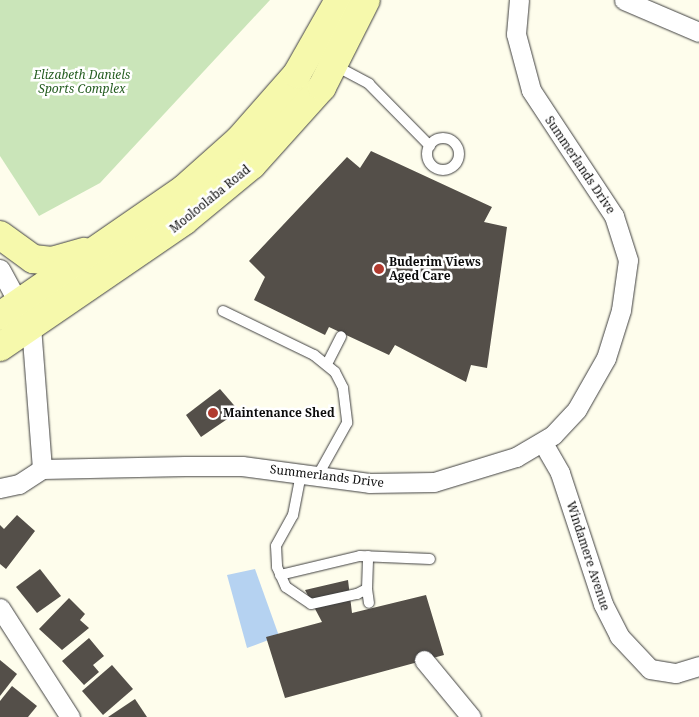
<!DOCTYPE html>
<style>
body{margin:0}
#map{position:relative;width:699px;height:717px;overflow:hidden;background:#fefdec;font-family:"Noto Serif",serif}
div>[style]{position:absolute}
.green>*{inset:0;background:#cae5b9}
.water>*{inset:0;background:#b5d2f1}
.building>*{inset:0;background:#544f49}
.roads{filter:drop-shadow(0 0 1px #3f3f3f) drop-shadow(0 0 1px #3f3f3f)}
.service>*{height:10px;margin:-5px;padding:0 5px;transform-origin:5px;border-radius:5px;background:#fff}
.service>.ring{margin:-5px;padding:0;box-sizing:content-box;background:none;border:10px solid #fff;border-radius:50%}
.minor>*{height:19px;margin:-9.5px;padding:0 9.5px;transform-origin:9.5px;border-radius:9.5px;background:#fff}
.secondary>*{height:28px;margin:-14px;padding:0 14px;transform-origin:14px;border-radius:14px;background:#f6f9ac}
.dots>*{width:14px;height:14px;translate:-50% -50%;box-sizing:border-box;border:2px solid #fff;border-radius:50%}
span{translate:-50% -50%;white-space:nowrap;text-align:center;line-height:1.15;-webkit-text-stroke:5px #fff;paint-order:stroke}
.park-label{font-size:12px;color:#265e22;font-style:italic}
.street-label{font-size:12px;color:#0c0c0c}
.poi-label{font-size:12px;color:#0c0c0c;font-weight:700}
.left{translate:0 -50%;text-align:left}
</style>
<div id="map">
<div class="green">
<i style="clip-path:polygon(0 0,270px 0,100px 183px,39px 216px,0 156px)"></i>
</div>
<div class="water">
<i style="clip-path:polygon(255px 569px,279px 636px,247px 648px,227px 575px)"></i>
</div>
<div class="building">
<i style="clip-path:polygon(371px 151px,492px 207px,484px 222px,507px 227px,487px 368px,471px 365px,466px 382px,395px 345px,389px 355px,329px 327px,325px 335px,254px 300px,265px 277px,249px 261px,347px 157px,360px 168px)"></i>
<i style="clip-path:polygon(220px 389px,239px 411px,201px 437px,186px 415px)"></i>
<i style="clip-path:polygon(17px 515px,35px 531px,6px 569px,0 564px,0 525px,4px 529px)"></i>
<i style="clip-path:polygon(40px 569px,61px 596px,37px 613px,16px 587px)"></i>
<i style="clip-path:polygon(348px 580px,352px 613px,426px 595px,444px 655px,285px 698px,266px 637px,322px 622px,305px 590px)"></i>
<i style="clip-path:polygon(69px 598px,85px 614px,80px 620px,89px 628px,62px 650px,39px 629px)"></i>
<i style="clip-path:polygon(89px 638px,104px 656px,93px 665px,99px 672px,84px 685px,62px 661px)"></i>
<i style="clip-path:polygon(0 660px,17px 674px,0 696px)"></i>
<i style="clip-path:polygon(112px 665px,133px 689px,103px 715px,82px 691px)"></i>
<i style="clip-path:polygon(12px 686px,37px 706px,28px 717px,0 717px,0 701px)"></i>
<i style="clip-path:polygon(135px 699px,147px 717px,108px 717px)"></i>
</div>
<div class="roads">
<div class="service">
<i style="left:334px;top:65px;width:40px;rotate:28deg"></i>
<i style="left:369px;top:84px;width:87px;rotate:45.5deg"></i>
<i class="ring" style="left:427px;top:138px;width:22px;height:22px"></i>
<i style="left:223px;top:311px;width:101px;rotate:25.8deg"></i>
<i style="left:314px;top:355px;width:27px;rotate:39deg"></i>
<i style="left:335px;top:372px;width:18px;rotate:63deg"></i>
<i style="left:343px;top:388px;width:35px;rotate:83deg"></i>
<i style="left:347px;top:423px;width:62px;rotate:119.1deg"></i>
<i style="left:327px;top:364px;width:31px;rotate:-63deg"></i>
<i style="left:301px;top:474px;width:42px;rotate:101deg"></i>
<i style="left:293px;top:515px;width:35px;rotate:119deg"></i>
<i style="left:276px;top:546px;width:21px;rotate:87deg"></i>
<i style="left:277px;top:567px;width:22px;rotate:66deg"></i>
<i style="left:286px;top:587px;width:30px;rotate:34deg"></i>
<i style="left:311px;top:604px;width:47px;rotate:-12.3deg"></i>
<i style="left:357px;top:594px;width:11px;rotate:-27deg"></i>
<i style="left:367px;top:589px;width:33px;rotate:-88deg"></i>
<i style="left:280px;top:575px;width:82px;rotate:-13.4deg"></i>
<i style="left:360px;top:556px;width:70px;rotate:2.5deg"></i>
<i style="left:367px;top:589px;width:14px;rotate:82deg"></i>
</div>
<div class="minor">
<i style="left:624px;top:0;width:82px;rotate:23.1deg"></i>
<i style="left:0;top:269px;width:65px;rotate:61.5deg"></i>
<i style="left:31px;top:326px;width:143px;rotate:85.6deg"></i>
<i style="left:543px;top:443px;width:34px;rotate:60deg"></i>
<i style="left:560px;top:473px;width:138px;rotate:71.8deg"></i>
<i style="left:603px;top:604px;width:36px;rotate:63deg"></i>
<i style="left:619px;top:636px;width:45px;rotate:46.8deg"></i>
<i style="left:650px;top:669px;width:26px;rotate:9deg"></i>
<i style="left:676px;top:673px;width:24px;rotate:-17deg"></i>
<i style="left:0;top:488px;width:19px;rotate:-12deg"></i>
<i style="left:19px;top:484px;width:27px;rotate:-33deg"></i>
<i style="left:42px;top:469px;width:143px;rotate:-1.2deg"></i>
<i style="left:185px;top:466px;width:57px"></i>
<i style="left:242px;top:466px;width:128px;rotate:7.6deg"></i>
<i style="left:369px;top:483px;width:65px;rotate:-0.9deg"></i>
<i style="left:434px;top:482px;width:86px;rotate:-17deg"></i>
<i style="left:516px;top:457px;width:43px;rotate:-30.7deg"></i>
<i style="left:553px;top:435px;width:35px;rotate:-47deg"></i>
<i style="left:577px;top:409px;width:59px;rotate:-60.4deg"></i>
<i style="left:606px;top:358px;width:50px;rotate:-72.6deg"></i>
<i style="left:621px;top:310px;width:50px;rotate:-82deg"></i>
<i style="left:628px;top:260px;width:46px;rotate:-107.7deg"></i>
<i style="left:614px;top:216px;width:151px;rotate:-123.4deg"></i>
<i style="left:531px;top:90px;width:58px;rotate:-105deg"></i>
<i style="left:516px;top:34px;width:34px;rotate:-85deg"></i>
<i style="left:0;top:608px;width:130px;rotate:57.3deg"></i>
<i style="left:424px;top:660px;width:74px;rotate:50.5deg"></i>
</div>
<div class="secondary">
<i style="left:0;top:235px;width:41px;rotate:36deg"></i>
<i style="left:33px;top:259px;width:19px;rotate:6deg"></i>
<i style="left:52px;top:261px;width:33px;rotate:-16deg"></i>
<i style="left:0;top:316px;width:224px;rotate:-34.6deg"></i>
<i style="left:184px;top:189px;width:74px;rotate:-41.7deg"></i>
<i style="left:239px;top:140px;width:88px;rotate:-48.7deg"></i>
<i style="left:297px;top:74px;width:85px;rotate:-60.4deg"></i>
<i style="left:0;top:347px;width:223px;rotate:-34.4deg"></i>
<i style="left:184px;top:221px;width:88px;rotate:-39.5deg"></i>
<i style="left:252px;top:165px;width:105px;rotate:-48.1deg"></i>
<i style="left:322px;top:87px;width:97px;rotate:-63.2deg"></i>
</div>
</div>
<div class="dots">
<i style="left:379px;top:269px;background:#b13b2f"></i>
<i style="left:213px;top:413px;background:#b13b2f"></i>
</div>
<div class="park-label">
<span style="left:82px;top:82px">Elizabeth Daniels<br>Sports Complex</span>
</div>
<div class="street-label">
<span style="left:580px;top:165px;rotate:56deg">Summerlands Drive</span>
<span style="left:210px;top:199px;rotate:-39deg">Mooloolaba Road</span>
<span style="left:327px;top:476px;rotate:7deg">Summerlands Drive</span>
<span style="left:588px;top:556px;rotate:72deg">Windamere Avenue</span>
</div>
<div class="poi-label">
<span class="left" style="left:389px;top:269px">Buderim Views<br>Aged Care</span>
<span class="left" style="left:223px;top:413px">Maintenance Shed</span>
</div>
</div>
